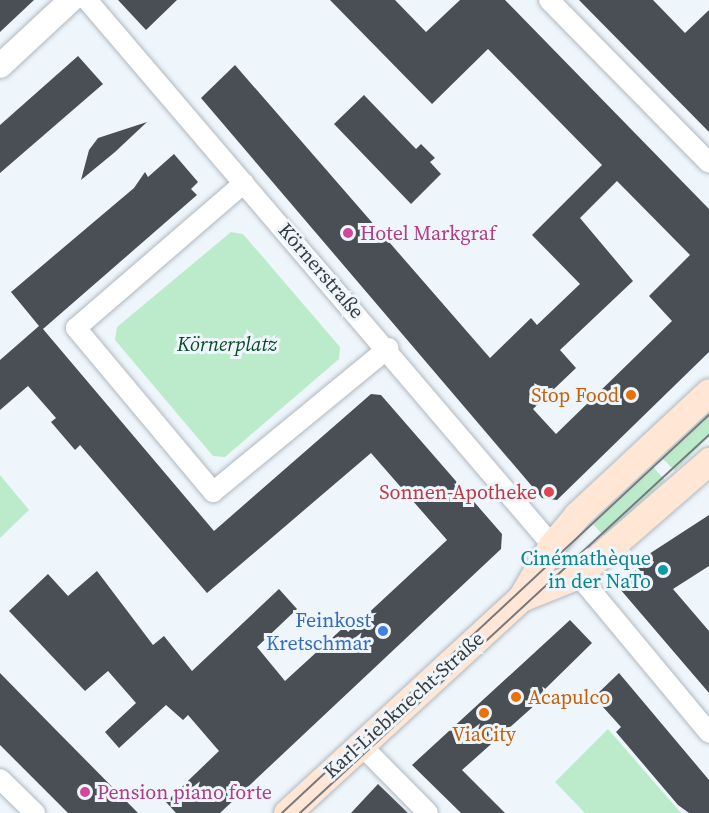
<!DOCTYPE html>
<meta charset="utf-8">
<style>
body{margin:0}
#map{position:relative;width:709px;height:813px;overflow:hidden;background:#eef6fc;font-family:"Source Serif 4",serif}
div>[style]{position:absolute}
.green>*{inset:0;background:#bbebca}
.building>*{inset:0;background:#494f55}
.roads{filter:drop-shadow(0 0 2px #b0b7be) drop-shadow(0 0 2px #b0b7be)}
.minor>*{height:20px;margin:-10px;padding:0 10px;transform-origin:10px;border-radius:10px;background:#fff}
.tertiary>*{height:24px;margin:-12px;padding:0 12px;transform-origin:12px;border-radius:12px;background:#fff}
.secondary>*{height:27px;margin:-13.5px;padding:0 13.5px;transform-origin:13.5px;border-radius:13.5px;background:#ffe6d5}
.tram>*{height:1.5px;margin:-0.75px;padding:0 0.75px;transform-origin:0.75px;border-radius:0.75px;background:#767a7e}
.dots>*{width:16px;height:16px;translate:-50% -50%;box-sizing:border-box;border:3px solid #eef6fc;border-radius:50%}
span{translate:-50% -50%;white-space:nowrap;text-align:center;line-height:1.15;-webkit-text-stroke:6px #eef6fc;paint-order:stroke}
.hotel-label{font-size:20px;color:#b23c85}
.left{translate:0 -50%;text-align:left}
.street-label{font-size:20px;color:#383b3e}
.park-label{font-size:20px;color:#0a4928;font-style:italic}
.food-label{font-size:20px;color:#c56008}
.right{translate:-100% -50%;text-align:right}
.health-label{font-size:20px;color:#be3a42}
.culture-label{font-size:20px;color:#0d838f}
.shop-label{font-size:20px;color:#366cbe}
</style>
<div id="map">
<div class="green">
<i style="clip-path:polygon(231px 232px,243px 234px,340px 347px,339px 359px,225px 457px,213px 456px,115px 340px,117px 327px)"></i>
<i style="clip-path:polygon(709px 412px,709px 437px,675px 471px,662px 458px)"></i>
<i style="clip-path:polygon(653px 467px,665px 480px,604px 536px,592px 523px)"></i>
<i style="clip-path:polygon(0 475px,29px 510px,0 538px)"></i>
<i style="clip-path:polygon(608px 729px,681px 813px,585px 813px,555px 782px)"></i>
</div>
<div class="building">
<i style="clip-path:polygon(0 0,34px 0,0 32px)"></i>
<i style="clip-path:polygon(118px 0,177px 0,146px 30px)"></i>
<i style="clip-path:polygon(evenodd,330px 0,395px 0,426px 32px,460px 0,505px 0,709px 209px,709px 352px,557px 500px,542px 498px,201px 98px,235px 65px,490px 358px,531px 318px,537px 325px,580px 284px,532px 235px,602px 165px,488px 49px,432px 104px,330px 0,617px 181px,690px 255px,649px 296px,672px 321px,556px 434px,533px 409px,576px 368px,560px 350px,633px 281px,580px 218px,617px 181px)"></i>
<i style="clip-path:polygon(579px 0,653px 0,685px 33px,709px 10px,709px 132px)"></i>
<i style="clip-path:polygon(78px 56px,103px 84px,0 173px,0 125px)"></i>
<i style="clip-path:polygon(364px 95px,416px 149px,421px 144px,435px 158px,430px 162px,441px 174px,411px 204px,334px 124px)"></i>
<i style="clip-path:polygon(147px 122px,115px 152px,81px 180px,89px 150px,98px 138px)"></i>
<i style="clip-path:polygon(174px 154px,198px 182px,191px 189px,197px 195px,43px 329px,214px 531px,371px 394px,381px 395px,502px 534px,501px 549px,220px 813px,176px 813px,166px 802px,219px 751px,188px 715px,183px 720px,166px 705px,119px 748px,105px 732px,136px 703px,108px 671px,85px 691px,9px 611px,48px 574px,68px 596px,97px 571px,153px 645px,164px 636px,192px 671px,279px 589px,297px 609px,257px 647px,285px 681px,344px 627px,348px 632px,447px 540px,371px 453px,207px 593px,80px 445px,75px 450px,51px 422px,56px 418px,28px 386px,0 410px,0 360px,39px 326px,11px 292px,134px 188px,145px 172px,148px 177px)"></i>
<i style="clip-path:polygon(709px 515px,709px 566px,673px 589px,709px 631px,709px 693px,620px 589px,629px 567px)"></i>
<i style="clip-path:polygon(570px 620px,592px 643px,542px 692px,545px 696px,462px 770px,505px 813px,461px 813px,412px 765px)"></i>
<i style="clip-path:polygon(0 673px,53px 727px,138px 813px,68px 813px,0 745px)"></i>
<i style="clip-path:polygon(619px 673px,709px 780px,709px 813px,689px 813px,678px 805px,616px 732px,621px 727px,594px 697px)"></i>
<i style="clip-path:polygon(378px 784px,408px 813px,351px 813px)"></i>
</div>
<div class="roads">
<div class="minor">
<i style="left:87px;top:0;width:716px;rotate:49.53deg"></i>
<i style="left:549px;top:0;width:228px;rotate:45.5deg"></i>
<i style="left:244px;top:183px;width:222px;rotate:139.2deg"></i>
<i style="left:76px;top:328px;width:214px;rotate:50.1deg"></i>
<i style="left:213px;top:492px;width:227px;rotate:-39.4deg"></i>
<i style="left:578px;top:575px;width:205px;rotate:50.3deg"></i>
<i style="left:361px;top:745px;width:95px;rotate:45.4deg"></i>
<i style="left:0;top:779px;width:49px;rotate:44.2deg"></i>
</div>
<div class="tertiary">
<i style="left:0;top:66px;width:97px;rotate:-42.9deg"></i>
</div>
<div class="secondary">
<i style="left:521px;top:598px;width:61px;rotate:-22deg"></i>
<i style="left:578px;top:575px;width:174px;rotate:-41deg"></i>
<i style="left:287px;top:813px;width:318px;rotate:-42.6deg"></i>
<i style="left:521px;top:598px;width:61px;rotate:-59.7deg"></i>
<i style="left:552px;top:545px;width:39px;rotate:-50deg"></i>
<i style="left:577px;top:515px;width:180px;rotate:-43deg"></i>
</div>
</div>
<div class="tram">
<i style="left:282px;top:813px;width:584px;rotate:-42.99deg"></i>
<i style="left:300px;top:813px;width:557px;rotate:-42.74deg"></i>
</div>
<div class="dots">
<i style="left:348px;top:233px;background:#d1479c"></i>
<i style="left:631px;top:395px;background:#e8710a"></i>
<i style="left:549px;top:492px;background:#e0444e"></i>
<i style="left:663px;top:570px;background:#0f9aa8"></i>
<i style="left:383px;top:631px;background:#3f7fe0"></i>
<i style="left:516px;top:697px;background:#e8710a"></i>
<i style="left:484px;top:713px;background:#e8710a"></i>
<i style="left:85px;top:792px;background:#d1479c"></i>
</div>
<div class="hotel-label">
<span class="left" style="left:360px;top:233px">Hotel Markgraf</span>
<span class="left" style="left:97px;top:792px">Pension piano forte</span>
</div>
<div class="street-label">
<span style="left:321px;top:271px;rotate:49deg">Körnerstraße</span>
<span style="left:404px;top:705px;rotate:-42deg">Karl-Liebknecht-Straße</span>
</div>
<div class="park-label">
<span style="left:227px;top:344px">Körnerplatz</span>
</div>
<div class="food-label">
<span class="right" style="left:619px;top:395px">Stop Food</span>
<span class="left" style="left:528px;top:697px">Acapulco</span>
<span style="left:484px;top:734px">ViaCity</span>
</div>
<div class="health-label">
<span class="right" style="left:537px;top:492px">Sonnen-Apotheke</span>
</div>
<div class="culture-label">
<span class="right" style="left:651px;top:570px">Cinémathèque<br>in der NaTo</span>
</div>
<div class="shop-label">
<span class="right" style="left:371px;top:632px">Feinkost<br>Kretschmar</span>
</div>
</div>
